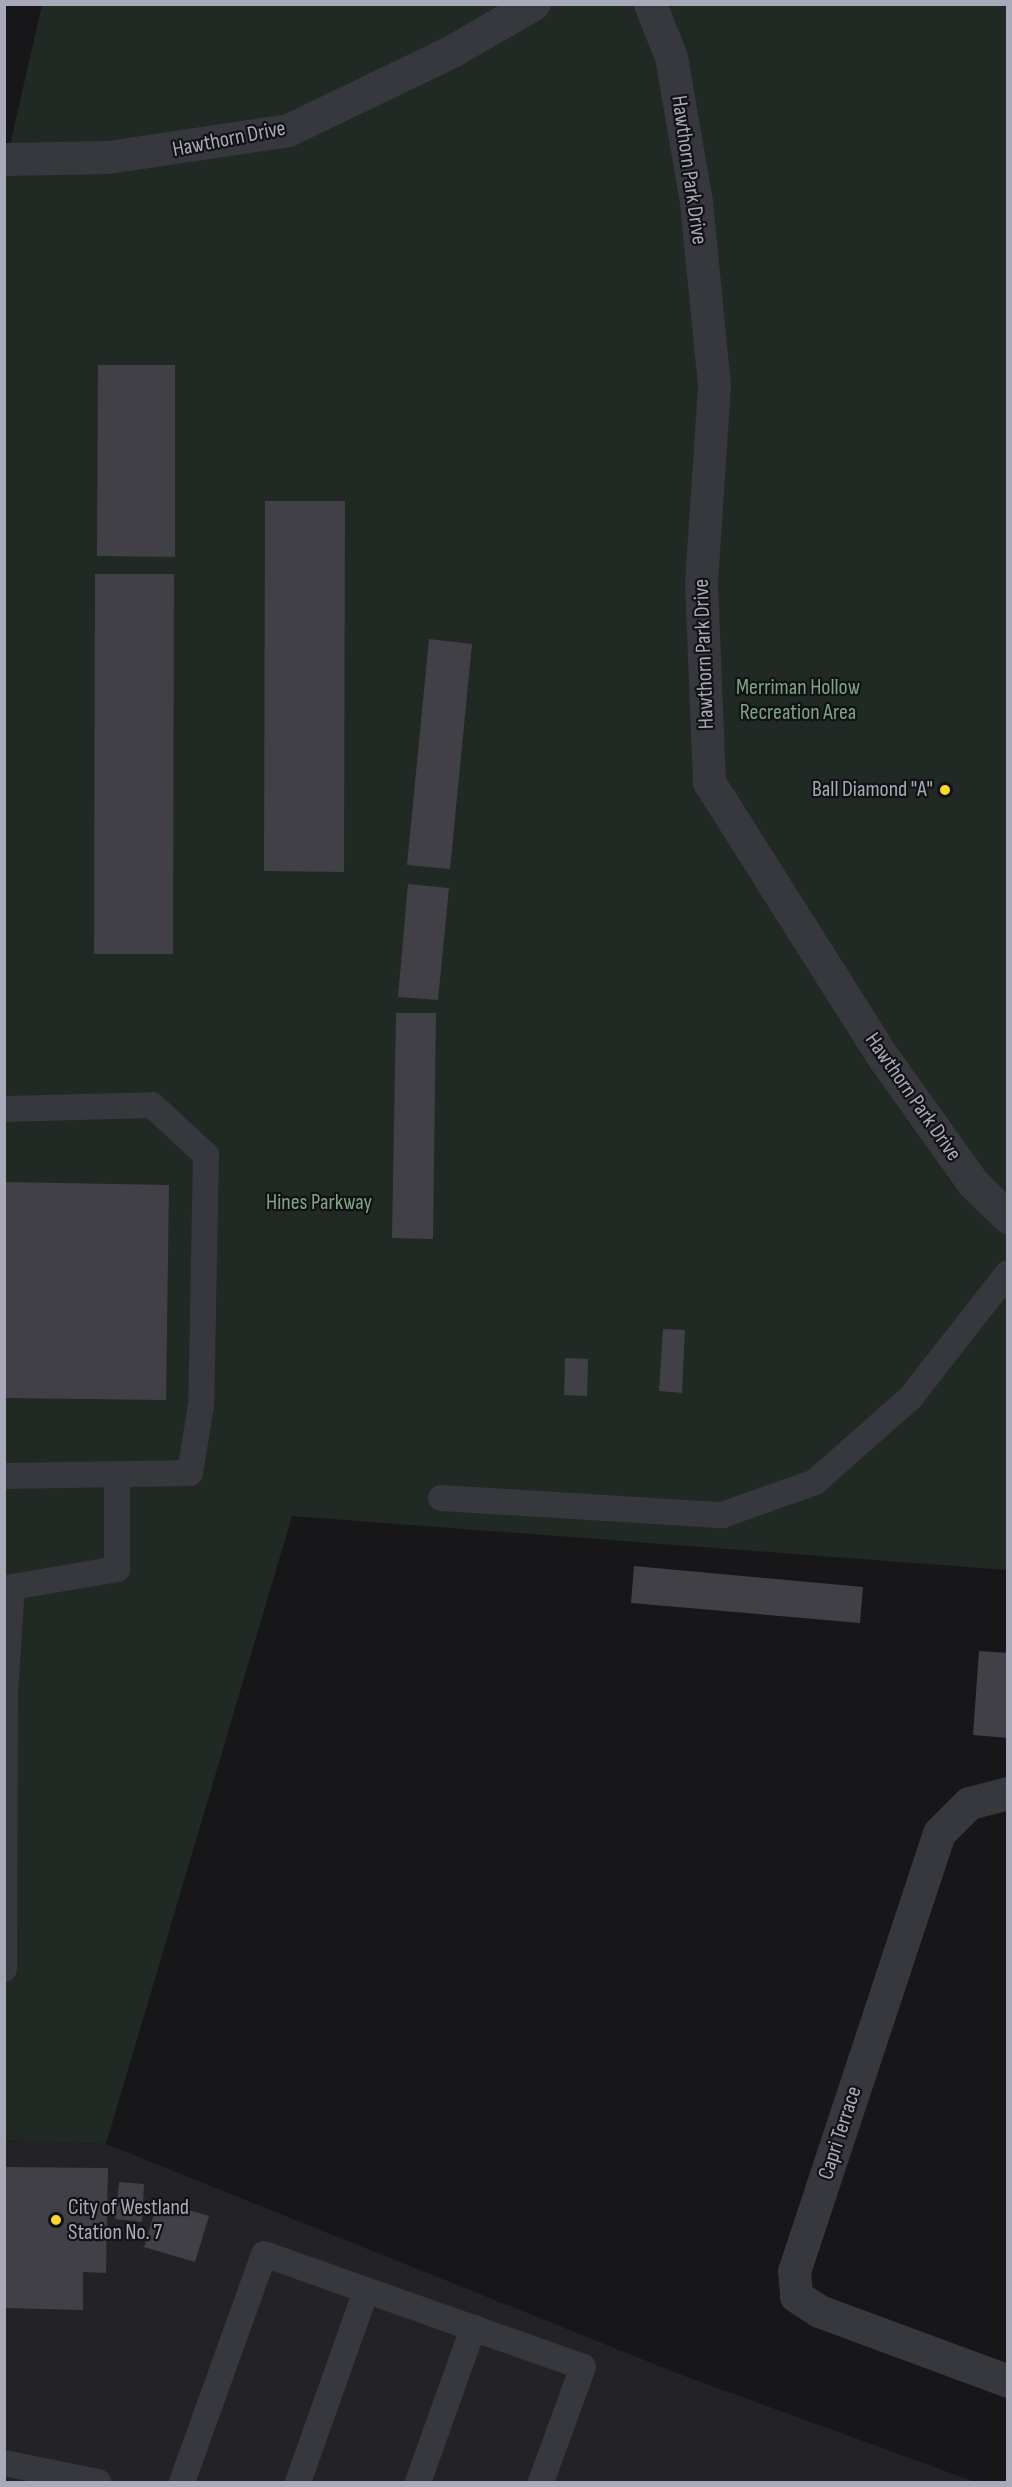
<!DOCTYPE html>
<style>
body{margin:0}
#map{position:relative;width:1012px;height:2487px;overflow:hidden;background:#171719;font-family:"Sofia Sans Condensed",sans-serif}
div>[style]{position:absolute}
.built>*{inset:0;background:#232226}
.green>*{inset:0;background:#202923}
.building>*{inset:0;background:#414046}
.service>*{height:26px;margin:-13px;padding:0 13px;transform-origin:13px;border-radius:13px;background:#37373e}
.minor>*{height:33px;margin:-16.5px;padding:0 16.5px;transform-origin:16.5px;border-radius:16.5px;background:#37373e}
.dots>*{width:16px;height:16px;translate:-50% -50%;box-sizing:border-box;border:3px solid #121214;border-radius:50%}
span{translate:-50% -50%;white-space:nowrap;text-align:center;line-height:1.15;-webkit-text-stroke:4.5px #121214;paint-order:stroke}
.street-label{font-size:22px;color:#a8aab9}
.park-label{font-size:22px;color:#7ea587}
.poi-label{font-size:22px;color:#a8aab9}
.right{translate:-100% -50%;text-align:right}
.left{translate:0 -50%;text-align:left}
.frame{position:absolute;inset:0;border:6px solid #a8aab9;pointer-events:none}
</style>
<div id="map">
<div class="built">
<i style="clip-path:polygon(5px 2140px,106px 2144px,679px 2374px,975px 2482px,5px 2482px)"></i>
</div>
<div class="green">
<i style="clip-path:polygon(42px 5px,1007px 5px,1007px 1570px,292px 1516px,106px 2144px,5px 2140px,4px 171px)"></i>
</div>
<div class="building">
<i style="clip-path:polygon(98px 365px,175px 365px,175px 557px,97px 556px)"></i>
<i style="clip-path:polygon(265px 501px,345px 501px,344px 872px,264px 871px)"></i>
<i style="clip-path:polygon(95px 574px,174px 574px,173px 954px,94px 954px)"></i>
<i style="clip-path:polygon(429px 639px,472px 644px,450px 869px,407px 865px)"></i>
<i style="clip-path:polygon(408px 884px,449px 888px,438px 1000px,398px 997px)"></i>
<i style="clip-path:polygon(396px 1013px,436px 1013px,433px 1239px,392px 1238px)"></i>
<i style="clip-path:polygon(4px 1182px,169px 1185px,166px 1400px,4px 1398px)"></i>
<i style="clip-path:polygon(663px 1329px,685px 1330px,682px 1393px,659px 1391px)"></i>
<i style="clip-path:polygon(565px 1358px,588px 1359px,587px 1396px,564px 1395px)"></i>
<i style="clip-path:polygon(634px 1566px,863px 1587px,860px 1623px,631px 1603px)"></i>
<i style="clip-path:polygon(979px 1651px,1008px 1653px,1008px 1738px,973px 1735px)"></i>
<i style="clip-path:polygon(4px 2167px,108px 2168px,106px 2273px,83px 2272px,83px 2310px,4px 2308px)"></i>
<i style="clip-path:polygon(119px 2182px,144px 2184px,142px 2222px,115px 2219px)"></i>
<i style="clip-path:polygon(158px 2201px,209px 2216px,195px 2262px,144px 2247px)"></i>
</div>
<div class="service">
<i style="left:4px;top:1109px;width:148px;rotate:-1.5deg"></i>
<i style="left:152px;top:1105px;width:74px;rotate:42.8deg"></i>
<i style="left:206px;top:1155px;width:250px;rotate:91.1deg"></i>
<i style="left:201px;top:1405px;width:69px;rotate:99.2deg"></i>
<i style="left:190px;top:1473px;width:186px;rotate:179.1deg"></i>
<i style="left:441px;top:1498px;width:282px;rotate:3.5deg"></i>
<i style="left:722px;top:1515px;width:99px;rotate:-19.5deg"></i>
<i style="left:815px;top:1482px;width:128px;rotate:-41.5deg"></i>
<i style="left:911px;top:1397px;width:157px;rotate:-52deg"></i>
<i style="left:4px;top:1969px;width:277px;rotate:-89.8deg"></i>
<i style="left:5px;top:1692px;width:105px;rotate:-86.2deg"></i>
<i style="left:12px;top:1587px;width:107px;rotate:-9.7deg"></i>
<i style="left:117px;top:1569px;width:95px;rotate:-90deg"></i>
<i style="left:4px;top:2463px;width:96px;rotate:11.4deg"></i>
<i style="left:182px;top:2482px;width:242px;rotate:-70.2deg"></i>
<i style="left:264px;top:2254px;width:338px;rotate:19.5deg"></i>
<i style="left:583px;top:2367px;width:122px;rotate:110.1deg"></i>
<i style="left:298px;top:2482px;width:203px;rotate:-70.4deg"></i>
<i style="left:418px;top:2482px;width:164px;rotate:-70.3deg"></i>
</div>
<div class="minor">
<i style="left:650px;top:4px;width:57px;rotate:68.4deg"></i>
<i style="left:671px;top:57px;width:147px;rotate:80.2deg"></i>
<i style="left:696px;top:202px;width:185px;rotate:84.4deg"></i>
<i style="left:714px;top:386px;width:197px;rotate:93.8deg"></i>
<i style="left:701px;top:583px;width:199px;rotate:87.7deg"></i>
<i style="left:709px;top:782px;width:325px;rotate:57.7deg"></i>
<i style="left:883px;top:1057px;width:155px;rotate:54.5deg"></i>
<i style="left:973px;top:1183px;width:49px;rotate:44.2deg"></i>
<i style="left:4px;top:159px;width:104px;rotate:-1.1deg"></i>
<i style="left:108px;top:157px;width:182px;rotate:-8.5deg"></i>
<i style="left:288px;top:130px;width:182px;rotate:-25.7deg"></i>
<i style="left:452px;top:51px;width:94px;rotate:-30.1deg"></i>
<i style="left:1008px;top:1793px;width:40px;rotate:165.6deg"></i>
<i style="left:969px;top:1803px;width:42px;rotate:135deg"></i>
<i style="left:939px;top:1833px;width:461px;rotate:108.3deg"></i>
<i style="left:794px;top:2271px;width:25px;rotate:85deg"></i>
<i style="left:796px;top:2296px;width:27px;rotate:33deg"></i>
<i style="left:819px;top:2311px;width:202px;rotate:20.3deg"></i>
</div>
<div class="dots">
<i style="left:945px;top:790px;background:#fad92d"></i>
<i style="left:56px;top:2220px;background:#fad92d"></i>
</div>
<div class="street-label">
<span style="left:229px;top:139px;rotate:-11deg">Hawthorn Drive</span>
<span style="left:689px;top:170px;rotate:82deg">Hawthorn Park Drive</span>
<span style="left:704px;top:654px;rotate:-92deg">Hawthorn Park Drive</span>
<span style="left:913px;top:1097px;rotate:55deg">Hawthorn Park Drive</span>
<span style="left:840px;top:2133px;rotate:-72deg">Capri Terrace</span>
</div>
<div class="park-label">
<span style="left:798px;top:700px">Merriman Hollow<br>Recreation Area</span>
<span style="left:319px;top:1203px">Hines Parkway</span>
</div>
<div class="poi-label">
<span class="right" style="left:933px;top:790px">Ball Diamond "A"</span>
<span class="left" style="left:68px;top:2220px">City of Westland<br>Station No. 7</span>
</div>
<div class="frame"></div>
</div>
